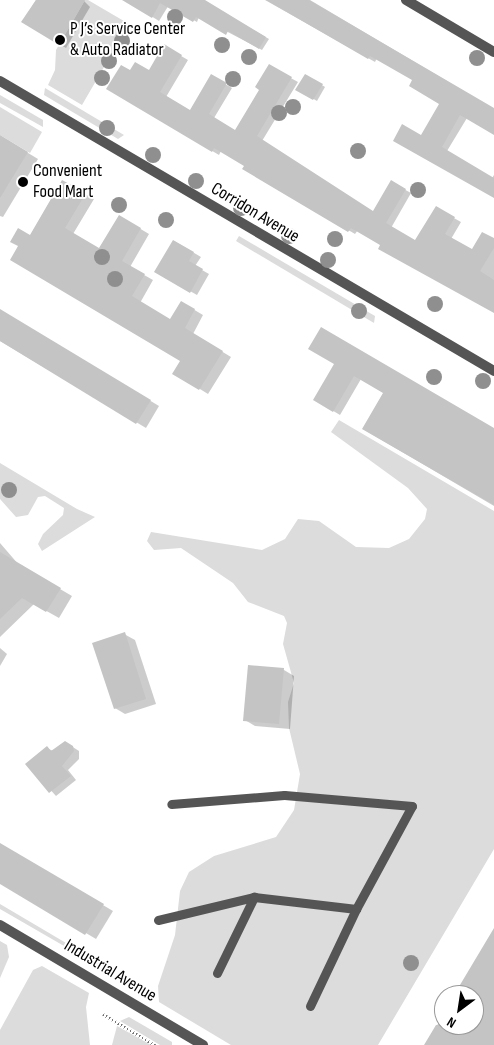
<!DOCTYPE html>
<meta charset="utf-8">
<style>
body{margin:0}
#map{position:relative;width:494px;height:1045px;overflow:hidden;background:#fff;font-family:"Sofia Sans Condensed",sans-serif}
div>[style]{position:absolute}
.green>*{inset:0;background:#dcdcdc}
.shadow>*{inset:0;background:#0003}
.building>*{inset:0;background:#c4c4c4}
.path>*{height:3px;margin-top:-1.5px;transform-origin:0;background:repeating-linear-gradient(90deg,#777 0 1px,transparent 0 3.5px)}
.lane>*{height:9px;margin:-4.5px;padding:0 4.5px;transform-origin:4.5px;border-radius:4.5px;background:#555}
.street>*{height:10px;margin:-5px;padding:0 5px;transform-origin:5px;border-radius:5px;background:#555}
.trees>*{width:16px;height:16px;margin:-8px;border-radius:50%;background:#8f8f8f}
.dots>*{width:14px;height:14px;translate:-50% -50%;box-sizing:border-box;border:2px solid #fff;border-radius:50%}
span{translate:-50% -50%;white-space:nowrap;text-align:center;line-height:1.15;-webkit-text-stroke:4px #fff;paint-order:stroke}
.poi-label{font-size:18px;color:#000}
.left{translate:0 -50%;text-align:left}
.street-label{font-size:18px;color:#000}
.north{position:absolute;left:434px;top:985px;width:50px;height:50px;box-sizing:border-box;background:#fff;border:1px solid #999;border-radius:50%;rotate:211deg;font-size:14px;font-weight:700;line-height:20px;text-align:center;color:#000}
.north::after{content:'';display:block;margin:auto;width:18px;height:22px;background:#000;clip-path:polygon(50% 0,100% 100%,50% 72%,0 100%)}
</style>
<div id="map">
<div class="green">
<i style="clip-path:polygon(81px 0,88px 0,129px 24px,82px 105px,48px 85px,55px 70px,56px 50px,84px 2px)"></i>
<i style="clip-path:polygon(45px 88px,124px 135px,118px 139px,44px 95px)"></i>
<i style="clip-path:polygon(0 95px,43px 120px,43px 127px,0 103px)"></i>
<i style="clip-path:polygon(0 107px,42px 132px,30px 153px,0 135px)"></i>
<i style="clip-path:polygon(239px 236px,375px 316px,374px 323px,236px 241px)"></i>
<i style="clip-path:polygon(339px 420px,494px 511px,494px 849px,378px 1045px,231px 1045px,159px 1002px,158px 986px,175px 935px,180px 891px,189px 872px,214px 856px,276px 837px,294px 810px,300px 774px,289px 728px,288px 702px,294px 683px,283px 644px,287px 623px,284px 616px,248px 602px,233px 583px,181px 548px,154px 550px,147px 541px,151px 532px,262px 550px,285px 539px,298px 519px,319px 521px,356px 547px,389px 548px,409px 539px,425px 519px,427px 509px,408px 488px,331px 432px)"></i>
<i style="clip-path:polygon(0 463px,77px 509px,95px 517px,42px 551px,38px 544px,43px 534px,63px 515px,64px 508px,45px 496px,38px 497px,28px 515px,16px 517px,0 499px)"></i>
<i style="clip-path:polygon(0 904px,105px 966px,109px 972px,0 909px)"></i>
<i style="clip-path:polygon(0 941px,7px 945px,9px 957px,0 978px)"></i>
<i style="clip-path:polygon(42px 966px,89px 993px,86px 1007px,90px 1045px,0 1045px,0 1030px,33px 970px)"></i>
<i style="clip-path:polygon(129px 1017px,172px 1042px,172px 1045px,160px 1045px,120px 1021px)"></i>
<i style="clip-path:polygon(117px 1026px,151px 1045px,112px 1045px)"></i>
</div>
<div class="shadow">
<i style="clip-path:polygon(36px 0,83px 0,90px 7px,66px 48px,22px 22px)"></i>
<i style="clip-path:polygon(138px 0,172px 0,159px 21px,135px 6px)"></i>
<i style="clip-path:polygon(183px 0,202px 0,269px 39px,262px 50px,199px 17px,197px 22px,177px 11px)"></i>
<i style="clip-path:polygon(265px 0,310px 0,494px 109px,494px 133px,467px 118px,447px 151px,492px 178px,494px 175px,494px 196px,422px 137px,441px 104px,414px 80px,377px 58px,375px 62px)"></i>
<i style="clip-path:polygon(164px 46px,188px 60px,166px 97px,190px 111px,211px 76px,232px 88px,214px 118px,236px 131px,261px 89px,269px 66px,298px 82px,262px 141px,373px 212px,391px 182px,411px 193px,391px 228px,416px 242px,436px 208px,461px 222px,451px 239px,472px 251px,494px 240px,494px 312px,380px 248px,382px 245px,358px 230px,355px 234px,244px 169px,246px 165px,221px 151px,219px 155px,108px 89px,130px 72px,149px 72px)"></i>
<i style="clip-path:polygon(306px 75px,325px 87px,317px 101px,297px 89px)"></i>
<i style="clip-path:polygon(0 136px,38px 159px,3px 217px,0 216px)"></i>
<i style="clip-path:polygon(62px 181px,94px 199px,73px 234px,100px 250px,119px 216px,149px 234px,130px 267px,153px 280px,140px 303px,170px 321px,181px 302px,203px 315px,193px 334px,231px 357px,208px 394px,174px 373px,182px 361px,30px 236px)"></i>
<i style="clip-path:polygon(174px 241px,201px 257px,195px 266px,209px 274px,197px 295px,156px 272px)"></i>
<i style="clip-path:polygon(3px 312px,159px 406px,146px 428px,0 341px,0 316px)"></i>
<i style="clip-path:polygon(336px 364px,494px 429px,494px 506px,363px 429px,384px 392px,361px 379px,340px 415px,315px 400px)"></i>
<i style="clip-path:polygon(0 543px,19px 565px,72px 596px,59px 618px,34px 604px,0 637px)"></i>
<i style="clip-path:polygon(124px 634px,135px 640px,156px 704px,125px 714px,115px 708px)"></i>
<i style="clip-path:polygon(0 648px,7px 654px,0 666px)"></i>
<i style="clip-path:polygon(250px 667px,284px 670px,294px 676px,290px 729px,255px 726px,245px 720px)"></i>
<i style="clip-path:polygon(65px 742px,79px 751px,79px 759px,68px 770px,76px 780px,56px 796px,27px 764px,47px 748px,53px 751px)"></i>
<i style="clip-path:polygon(0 844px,113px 911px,96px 939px,0 882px)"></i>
<i style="clip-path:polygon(494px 930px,494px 1045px,425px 1045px,444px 1014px,444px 1025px,474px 1025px,474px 995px,455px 995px)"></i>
</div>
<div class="building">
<i style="clip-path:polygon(36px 0,85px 0,59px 45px,21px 22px)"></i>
<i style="clip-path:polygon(122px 0,205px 0,266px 37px,259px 49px,228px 31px,226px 35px,196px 17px,193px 22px,160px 3px,152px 18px)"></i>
<i style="clip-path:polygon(266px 0,309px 0,494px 108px,494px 135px,460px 115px,442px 147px,494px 178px,494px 198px,393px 141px,402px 124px,421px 135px,439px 104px,409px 86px,412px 80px,370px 56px,368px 59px)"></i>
<i style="clip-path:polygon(164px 44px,182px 55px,160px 92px,190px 110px,211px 74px,227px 83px,209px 114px,235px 130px,259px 90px,255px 87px,269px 64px,292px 77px,257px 136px,373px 211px,391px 180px,406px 189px,386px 223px,415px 240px,436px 206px,455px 217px,445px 234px,472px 249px,482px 232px,494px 238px,494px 248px,480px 271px,494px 280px,494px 313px,378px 249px,380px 245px,351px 228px,348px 232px,242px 169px,244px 166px,214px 148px,212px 152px,106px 89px,121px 65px,130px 70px,135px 62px,149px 70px)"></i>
<i style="clip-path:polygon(305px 74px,323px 84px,313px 100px,295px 90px)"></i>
<i style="clip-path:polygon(0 135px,28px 152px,0 198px)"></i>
<i style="clip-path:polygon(62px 180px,86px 193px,65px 228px,99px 248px,119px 215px,141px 228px,122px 261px,145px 274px,132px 296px,170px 319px,181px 301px,195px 309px,185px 328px,223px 351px,199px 390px,172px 374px,180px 361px,10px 260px,18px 246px,10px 242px,18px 228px,30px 235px)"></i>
<i style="clip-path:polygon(173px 240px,194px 252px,189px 261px,203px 269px,190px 293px,154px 272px)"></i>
<i style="clip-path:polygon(0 309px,151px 400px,136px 424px,0 341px)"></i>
<i style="clip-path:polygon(321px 327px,494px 428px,494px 505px,362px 429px,383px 393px,354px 376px,333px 412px,313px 400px,334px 364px,308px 349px)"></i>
<i style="clip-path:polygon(0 552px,61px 588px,46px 612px,22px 598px,0 619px)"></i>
<i style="clip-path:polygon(125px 632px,146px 699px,114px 709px,92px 643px)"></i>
<i style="clip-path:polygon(248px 665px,284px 668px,279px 724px,243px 721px)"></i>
<i style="clip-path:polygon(65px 741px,73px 746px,74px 751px,62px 766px,71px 776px,49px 793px,25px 764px,47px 746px,51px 751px)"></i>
<i style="clip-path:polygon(0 843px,104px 904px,85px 935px,0 884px)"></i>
<i style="clip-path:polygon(494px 928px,494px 1045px,424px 1045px,436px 1025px,474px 1025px,474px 995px,454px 995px)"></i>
</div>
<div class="path">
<i style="left:103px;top:1014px;width:61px;rotate:30.8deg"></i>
</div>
<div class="lane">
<i style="left:158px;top:920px;width:99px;rotate:-13.5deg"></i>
<i style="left:254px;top:897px;width:103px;rotate:6.7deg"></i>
<i style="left:356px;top:909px;width:117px;rotate:-61.5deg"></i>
<i style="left:412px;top:806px;width:128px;rotate:-175.1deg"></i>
<i style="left:284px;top:795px;width:113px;rotate:175.4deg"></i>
<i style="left:217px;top:973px;width:85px;rotate:-64deg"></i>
<i style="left:310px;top:1006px;width:107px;rotate:-64.6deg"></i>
</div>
<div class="street">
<i style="left:406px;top:0;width:102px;rotate:30.6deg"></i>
<i style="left:0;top:81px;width:573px;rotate:30.41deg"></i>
<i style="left:0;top:925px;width:236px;rotate:30.6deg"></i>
</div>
<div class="trees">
<i style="left:175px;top:17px"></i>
<i style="left:122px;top:41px"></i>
<i style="left:222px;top:45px"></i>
<i style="left:249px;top:57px"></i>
<i style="left:477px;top:58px"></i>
<i style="left:109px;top:61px"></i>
<i style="left:102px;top:78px"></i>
<i style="left:233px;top:79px"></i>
<i style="left:293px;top:107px"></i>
<i style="left:279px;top:113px"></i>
<i style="left:107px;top:128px"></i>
<i style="left:358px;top:151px"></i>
<i style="left:153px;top:155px"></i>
<i style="left:196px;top:181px"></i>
<i style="left:418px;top:190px"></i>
<i style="left:119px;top:205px"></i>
<i style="left:241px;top:208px"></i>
<i style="left:166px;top:220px"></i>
<i style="left:289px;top:236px"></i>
<i style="left:335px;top:239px"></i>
<i style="left:102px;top:257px"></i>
<i style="left:328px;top:260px"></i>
<i style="left:115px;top:279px"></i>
<i style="left:435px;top:304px"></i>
<i style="left:359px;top:311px"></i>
<i style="left:434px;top:377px"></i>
<i style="left:483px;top:381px"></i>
<i style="left:9px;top:490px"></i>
<i style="left:411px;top:963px"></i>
</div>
<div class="dots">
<i style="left:60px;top:40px;background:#000"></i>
<i style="left:23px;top:182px;background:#000"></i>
</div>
<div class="poi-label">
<span class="left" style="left:70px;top:40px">P J’s Service Center<br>&amp; Auto Radiator</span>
<span class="left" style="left:33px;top:182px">Convenient<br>Food Mart</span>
</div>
<div class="street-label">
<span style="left:255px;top:213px;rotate:31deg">Corridon Avenue</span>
<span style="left:110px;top:971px;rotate:31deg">Industrial Avenue</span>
</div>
<div class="north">N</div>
</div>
